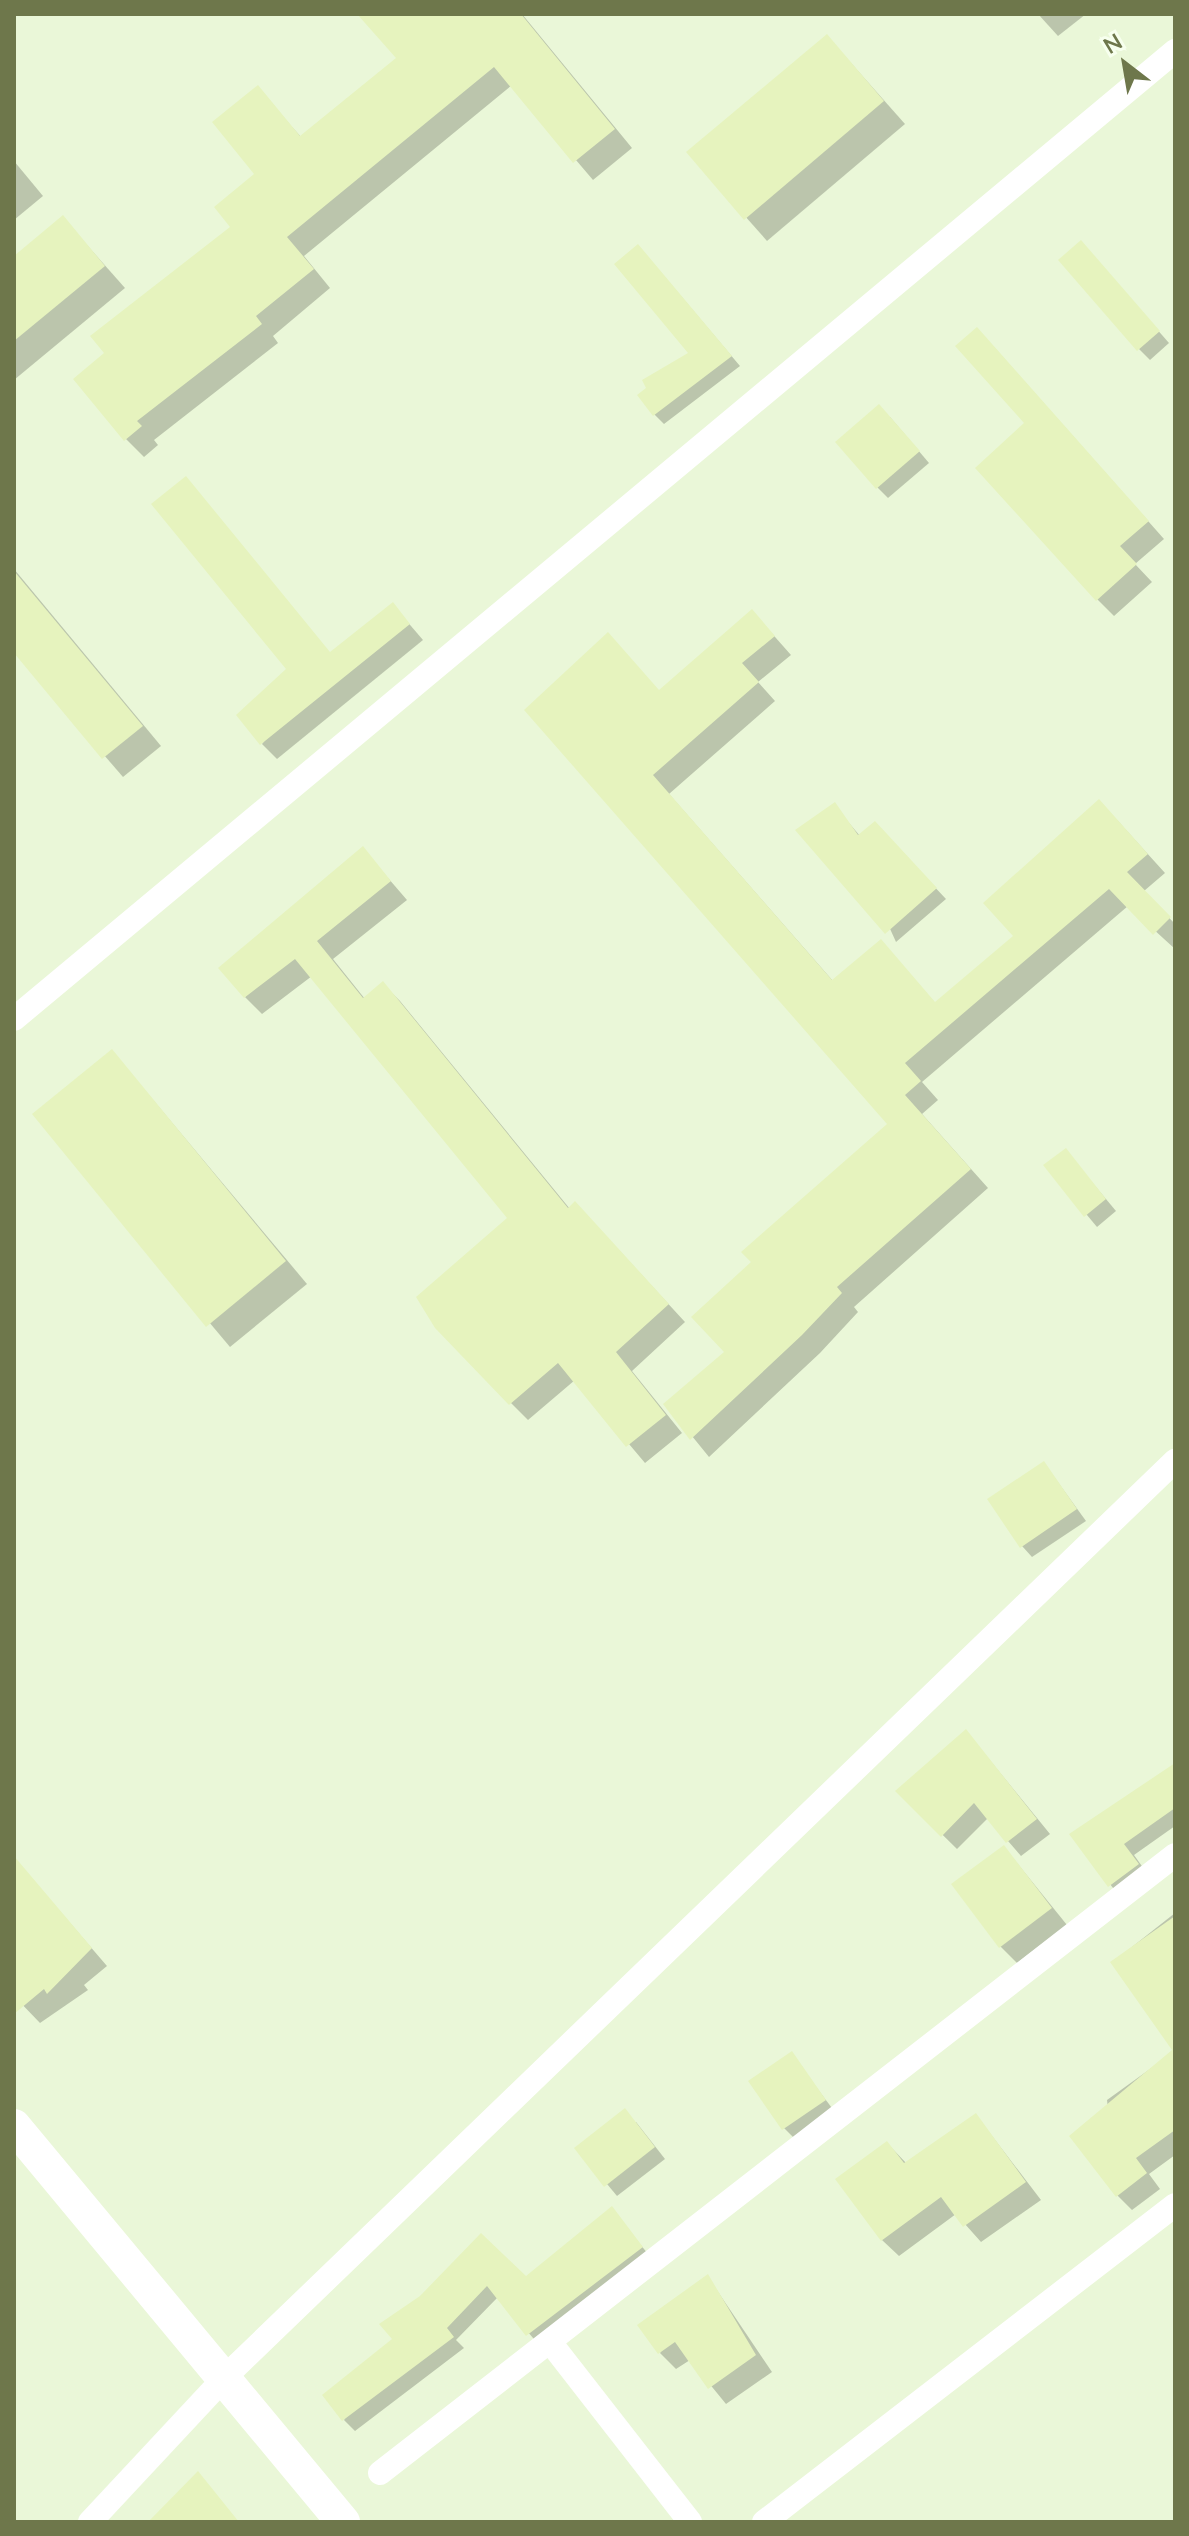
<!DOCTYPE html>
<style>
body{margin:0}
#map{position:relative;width:1189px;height:2536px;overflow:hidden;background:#f3fde7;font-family:Lato,sans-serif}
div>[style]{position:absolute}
.residential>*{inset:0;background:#eaf7d8}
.shadow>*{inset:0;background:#0003}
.building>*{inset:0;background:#e6f3be}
.street>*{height:24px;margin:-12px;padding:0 12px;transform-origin:12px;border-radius:12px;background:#fff}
.secondary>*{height:34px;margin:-17px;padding:0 17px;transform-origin:17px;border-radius:17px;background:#fff}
span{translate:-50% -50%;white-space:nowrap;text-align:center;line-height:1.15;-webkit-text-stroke:7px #f7ffee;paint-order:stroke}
.frame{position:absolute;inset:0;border:16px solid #6e774b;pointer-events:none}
.north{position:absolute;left:1085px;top:24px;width:80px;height:80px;-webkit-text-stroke:6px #f7ffee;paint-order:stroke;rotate:329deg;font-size:22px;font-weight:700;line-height:32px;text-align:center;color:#6e774b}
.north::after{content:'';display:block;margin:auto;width:28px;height:36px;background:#6e774b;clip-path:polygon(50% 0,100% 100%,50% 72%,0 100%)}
</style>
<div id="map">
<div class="residential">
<i style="clip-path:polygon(14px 14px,1175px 14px,1175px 2522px,14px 2522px)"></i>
</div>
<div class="shadow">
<i style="clip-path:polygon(360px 14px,522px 14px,632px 148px,593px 180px,512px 85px,304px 256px,330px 288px,273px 336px,278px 343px,154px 440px,158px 445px,144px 457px,126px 439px,106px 354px,233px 227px,257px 174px,257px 88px,302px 138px,399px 58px)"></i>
<i style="clip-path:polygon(1038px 14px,1086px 14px,1058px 36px)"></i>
<i style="clip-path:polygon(827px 36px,905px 124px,767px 241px,689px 153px)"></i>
<i style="clip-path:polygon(14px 161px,43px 196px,14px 220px)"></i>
<i style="clip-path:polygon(63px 218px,125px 288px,14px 380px,14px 258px)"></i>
<i style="clip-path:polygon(1091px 254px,1169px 343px,1150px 360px,1139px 349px)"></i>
<i style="clip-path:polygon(647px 256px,740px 366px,664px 424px,654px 414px,691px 353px)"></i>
<i style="clip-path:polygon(993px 346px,1164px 539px,1135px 564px,1152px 582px,1114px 616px,1097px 599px)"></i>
<i style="clip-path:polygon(890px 417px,929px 463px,888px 498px,877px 487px)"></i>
<i style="clip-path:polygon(14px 569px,161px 746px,123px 777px,14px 651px)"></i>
<i style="clip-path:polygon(393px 605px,423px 640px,277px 759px,262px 744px,331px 654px)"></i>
<i style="clip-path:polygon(752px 611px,791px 655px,758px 682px,775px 701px,669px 794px,833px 981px,881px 941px,936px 1004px,1016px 937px,1117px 820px,1165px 873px,1144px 891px,1175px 924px,1175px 949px,1128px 906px,922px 1082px,938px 1100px,922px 1114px,988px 1188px,854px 1307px,858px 1312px,820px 1353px,709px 1457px,666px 1404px,727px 1352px,754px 1262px,890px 1124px,526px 710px,660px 692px)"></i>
<i style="clip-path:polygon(834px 805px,860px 836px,885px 834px,946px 899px,896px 942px)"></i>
<i style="clip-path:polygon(363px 849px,407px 900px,333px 959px,365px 999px,383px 984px,400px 1001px,570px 1209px,592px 1221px,685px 1322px,632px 1371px,682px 1433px,645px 1463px,575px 1380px,528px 1420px,511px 1403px,510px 1218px,312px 976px,262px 1014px,245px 997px)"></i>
<i style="clip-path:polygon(112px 1051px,307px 1284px,230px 1347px,35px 1115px)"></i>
<i style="clip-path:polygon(1065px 1150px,1116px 1211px,1097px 1227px,1046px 1166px)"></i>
<i style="clip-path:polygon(1044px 1463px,1086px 1521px,1032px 1557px,1022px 1546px)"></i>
<i style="clip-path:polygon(966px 1731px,1050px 1834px,1021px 1856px,988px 1818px,957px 1849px,898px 1791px)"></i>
<i style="clip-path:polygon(1175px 1765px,1175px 1826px,1134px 1855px,1149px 1876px,1120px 1897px,1072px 1835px)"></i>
<i style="clip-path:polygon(1004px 1847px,1067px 1925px,1017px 1963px,1000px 1946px)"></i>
<i style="clip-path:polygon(14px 1858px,107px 1966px,84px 1985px,88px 1990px,40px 2023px,14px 1996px)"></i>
<i style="clip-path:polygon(1175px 1913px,1175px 2044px,1113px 1962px)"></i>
<i style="clip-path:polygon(1175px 2051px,1175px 2155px,1149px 2174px,1160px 2189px,1132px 2210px,1117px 2195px,1107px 2100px)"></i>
<i style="clip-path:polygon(791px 2054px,835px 2112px,795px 2139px,784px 2128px)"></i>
<i style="clip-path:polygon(976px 2115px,1041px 2200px,981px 2242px,956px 2214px,899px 2256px,882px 2240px,887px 2143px,907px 2164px)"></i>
<i style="clip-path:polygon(636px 2122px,665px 2159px,617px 2196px,577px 2148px)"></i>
<i style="clip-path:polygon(612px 2209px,652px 2259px,539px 2345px,498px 2297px,456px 2340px,464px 2348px,355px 2431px,344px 2420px,421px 2297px,525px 2278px)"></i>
<i style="clip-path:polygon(708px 2277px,772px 2372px,726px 2404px,690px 2360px,676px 2369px,660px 2353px)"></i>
</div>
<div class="building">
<i style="clip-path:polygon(357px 14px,521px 14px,615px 129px,573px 163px,494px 67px,287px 237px,314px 269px,256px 316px,262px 324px,137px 421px,142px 426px,124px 441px,73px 379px,104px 353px,90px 336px,230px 227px,214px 207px,254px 174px,212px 122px,258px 85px,300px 136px,396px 58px)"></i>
<i style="clip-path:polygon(827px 34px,884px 101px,744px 220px,686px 152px)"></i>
<i style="clip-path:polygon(63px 215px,105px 266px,14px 341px,14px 256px)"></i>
<i style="clip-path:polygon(1081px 240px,1160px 331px,1137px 351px,1058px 260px)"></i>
<i style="clip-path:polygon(638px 244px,732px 356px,653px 416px,637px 395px,646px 388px,642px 380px,688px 353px,614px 264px)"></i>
<i style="clip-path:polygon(977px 327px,1149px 521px,1120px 546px,1137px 564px,1096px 601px,975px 468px,1024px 423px,955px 346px)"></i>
<i style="clip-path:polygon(879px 404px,920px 451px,876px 489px,835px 442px)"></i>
<i style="clip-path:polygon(186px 476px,330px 652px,393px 602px,410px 624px,260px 745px,236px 715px,286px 669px,151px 504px)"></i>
<i style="clip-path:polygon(14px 571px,143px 726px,102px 759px,14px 653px)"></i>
<i style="clip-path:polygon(752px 609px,775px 636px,742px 663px,759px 682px,653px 775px,832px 980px,881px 939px,935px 1002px,1013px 936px,983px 903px,1099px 799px,1148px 854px,1127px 872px,1171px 917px,1153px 935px,1109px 889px,905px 1063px,921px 1081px,905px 1095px,971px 1169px,837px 1287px,842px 1293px,802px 1335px,690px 1440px,663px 1404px,724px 1352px,691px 1317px,751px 1262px,741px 1252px,887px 1124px,524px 710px,608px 632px,659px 690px)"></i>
<i style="clip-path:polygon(835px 802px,858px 835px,875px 821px,937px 888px,885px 934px,795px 830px)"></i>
<i style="clip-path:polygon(363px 846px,391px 881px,317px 941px,363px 998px,383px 981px,568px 1208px,575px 1201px,669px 1304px,616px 1352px,666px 1415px,626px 1447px,558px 1363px,509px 1405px,435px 1328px,416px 1297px,507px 1218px,295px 959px,244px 998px,218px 968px)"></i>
<i style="clip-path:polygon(112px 1049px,286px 1261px,206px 1327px,32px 1114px)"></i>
<i style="clip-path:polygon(1066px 1148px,1106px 1199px,1084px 1217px,1043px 1165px)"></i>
<i style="clip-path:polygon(1044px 1461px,1077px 1509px,1020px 1548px,987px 1499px)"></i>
<i style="clip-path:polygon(966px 1729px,1037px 1819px,1006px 1843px,974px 1803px,941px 1837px,895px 1791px)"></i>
<i style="clip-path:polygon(1175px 1763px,1175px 1808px,1124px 1844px,1139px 1864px,1108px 1887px,1069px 1834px)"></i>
<i style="clip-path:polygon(1004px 1845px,1052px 1908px,999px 1948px,951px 1884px)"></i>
<i style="clip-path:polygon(14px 1856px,92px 1948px,47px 1994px,44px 1989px,14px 2014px)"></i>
<i style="clip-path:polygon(1175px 1916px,1175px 2130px,1136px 2158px,1147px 2173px,1116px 2197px,1069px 2136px,1172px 2050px,1110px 1962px)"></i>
<i style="clip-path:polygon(792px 2051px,826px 2100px,782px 2130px,748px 2081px)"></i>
<i style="clip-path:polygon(625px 2108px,655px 2147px,604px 2187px,574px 2148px)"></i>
<i style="clip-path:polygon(976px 2113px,1026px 2182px,963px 2227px,941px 2197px,881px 2241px,835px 2179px,887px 2141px,904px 2163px)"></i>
<i style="clip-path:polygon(612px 2206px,643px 2247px,526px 2336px,487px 2286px,447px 2328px,454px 2337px,342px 2421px,322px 2395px,392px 2339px,379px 2324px,420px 2296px,481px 2233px,526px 2276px)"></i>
<i style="clip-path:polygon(708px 2274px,756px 2355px,708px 2389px,675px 2342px,658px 2354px,637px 2325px)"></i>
<i style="clip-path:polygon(198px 2471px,239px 2522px,148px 2522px)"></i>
</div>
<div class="street">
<i style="left:14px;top:1019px;width:1512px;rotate:-39.82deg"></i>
<i style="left:550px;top:2342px;width:228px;rotate:52.1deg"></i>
<i style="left:380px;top:2473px;width:1007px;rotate:-37.86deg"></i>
<i style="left:90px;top:2522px;width:198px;rotate:-47deg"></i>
<i style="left:225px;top:2377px;width:1320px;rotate:-43.96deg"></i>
<i style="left:764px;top:2522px;width:519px;rotate:-37.64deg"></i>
</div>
<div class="secondary">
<i style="left:14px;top:2126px;width:515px;rotate:50.28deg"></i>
</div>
<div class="frame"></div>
<div class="north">N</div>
</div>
